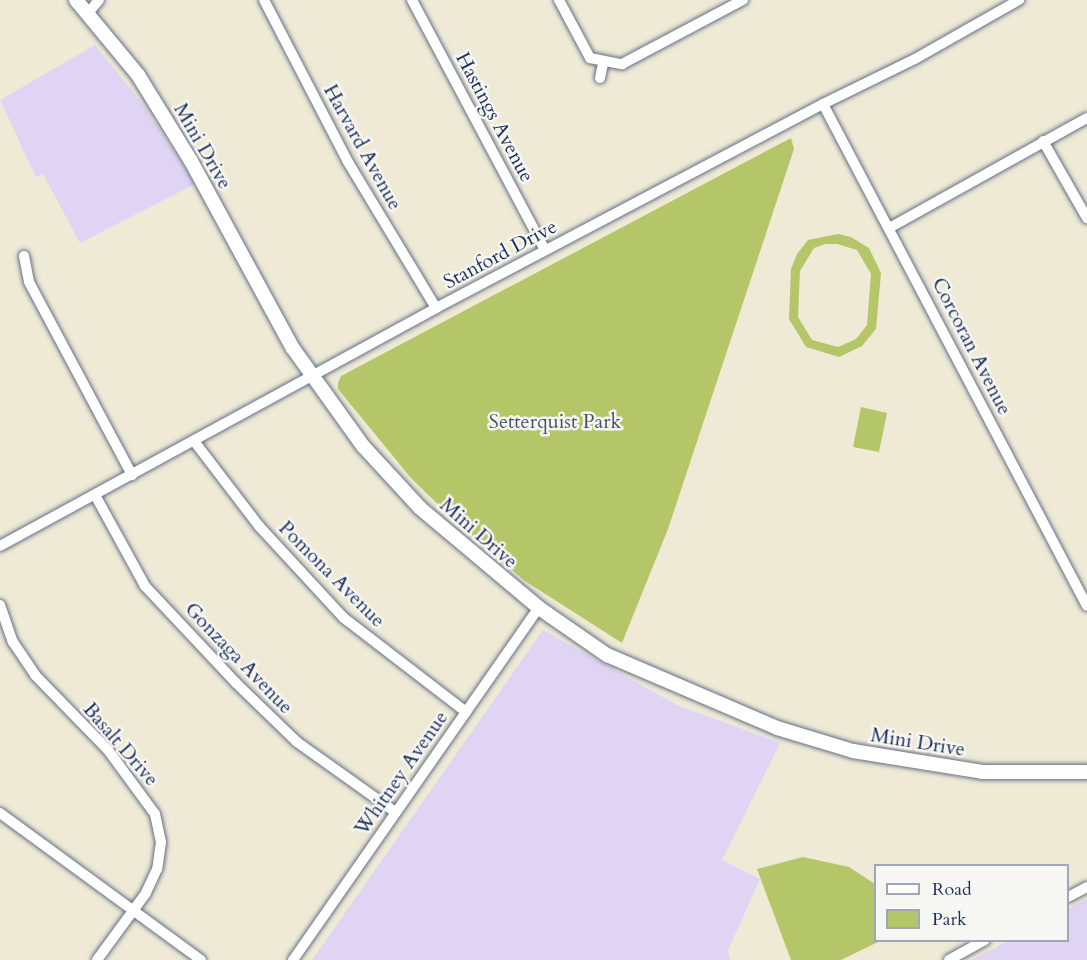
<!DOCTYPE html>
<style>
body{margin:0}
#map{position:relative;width:1087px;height:960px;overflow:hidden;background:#eeead5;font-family:Cardo,serif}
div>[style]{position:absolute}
.built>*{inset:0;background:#e0d4f4}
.green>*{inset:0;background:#b5c669}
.roads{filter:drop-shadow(0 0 2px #657088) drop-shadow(0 0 2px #657088)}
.minor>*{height:10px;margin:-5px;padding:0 5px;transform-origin:5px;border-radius:5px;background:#fff}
.tertiary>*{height:14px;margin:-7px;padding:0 7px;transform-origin:7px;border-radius:7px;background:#fff}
span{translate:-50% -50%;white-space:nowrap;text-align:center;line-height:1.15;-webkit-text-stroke:5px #f6f6f2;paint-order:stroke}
.street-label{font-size:20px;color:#1b2f5e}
.park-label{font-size:20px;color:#425561}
.legend{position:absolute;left:874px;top:864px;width:195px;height:78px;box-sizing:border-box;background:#f6f6f2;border:2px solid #9ea6b7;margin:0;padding:8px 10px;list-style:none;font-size:18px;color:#1b2f5e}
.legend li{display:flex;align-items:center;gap:12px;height:30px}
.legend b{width:30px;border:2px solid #9ea6b7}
</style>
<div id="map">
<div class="built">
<i style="clip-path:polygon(95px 45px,144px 106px,195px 184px,80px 243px,43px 174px,36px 177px,0 100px)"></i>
<i style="clip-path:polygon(543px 630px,677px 705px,780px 743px,722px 860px,760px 879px,728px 950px,730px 960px,312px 960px)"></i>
<i style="clip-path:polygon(1087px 899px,1087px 960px,972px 960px,1008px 941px,1068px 940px,1068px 909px)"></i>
</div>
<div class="green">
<i style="clip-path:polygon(791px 138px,794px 149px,668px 529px,622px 643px,525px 581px,455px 521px,411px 478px,338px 389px,338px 383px,341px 376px)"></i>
<i style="clip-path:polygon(evenodd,838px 234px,851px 237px,869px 248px,881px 273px,876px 329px,862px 346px,839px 357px,806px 347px,789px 319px,791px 269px,797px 254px,808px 240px,838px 234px,825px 244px,837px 244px,857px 250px,871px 274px,867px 325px,856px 339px,838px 347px,812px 340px,798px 317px,800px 271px,814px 248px,825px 244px)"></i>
<i style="clip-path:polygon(861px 407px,887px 413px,879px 452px,853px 447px)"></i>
<i style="clip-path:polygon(803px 857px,849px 867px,875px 884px,876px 940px,880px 941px,841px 960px,791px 960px,757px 869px)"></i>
</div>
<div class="roads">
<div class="minor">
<i style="left:264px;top:0;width:182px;rotate:62.6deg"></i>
<i style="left:348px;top:162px;width:170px;rotate:58.9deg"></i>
<i style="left:412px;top:0;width:283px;rotate:62deg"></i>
<i style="left:559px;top:0;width:66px;rotate:61.9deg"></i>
<i style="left:590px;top:58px;width:33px;rotate:11deg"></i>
<i style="left:622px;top:64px;width:137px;rotate:-27.9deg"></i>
<i style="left:88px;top:13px;width:17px;rotate:-50deg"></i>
<i style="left:600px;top:78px;width:14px;rotate:-78deg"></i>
<i style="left:823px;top:104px;width:567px;rotate:62.26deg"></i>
<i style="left:1043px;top:141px;width:89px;rotate:60.3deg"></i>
<i style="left:891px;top:227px;width:224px;rotate:-29.1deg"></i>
<i style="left:24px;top:256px;width:26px;rotate:79deg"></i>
<i style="left:29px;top:282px;width:219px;rotate:61.9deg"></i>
<i style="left:194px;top:441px;width:107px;rotate:52.6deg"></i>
<i style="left:259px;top:526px;width:125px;rotate:47.3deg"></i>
<i style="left:344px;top:618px;width:154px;rotate:37.6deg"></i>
<i style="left:95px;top:495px;width:104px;rotate:61.2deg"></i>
<i style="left:145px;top:586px;width:133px;rotate:46.8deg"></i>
<i style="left:236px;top:683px;width:85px;rotate:44deg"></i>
<i style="left:297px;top:742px;width:120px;rotate:35.5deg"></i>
<i style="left:0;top:546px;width:497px;rotate:-28.6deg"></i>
<i style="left:436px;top:308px;width:437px;rotate:-27.8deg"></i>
<i style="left:823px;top:104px;width:102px;rotate:-26.1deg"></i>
<i style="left:915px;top:59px;width:120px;rotate:-29.6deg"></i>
<i style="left:0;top:605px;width:39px;rotate:71deg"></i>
<i style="left:13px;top:642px;width:40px;rotate:56deg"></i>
<i style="left:35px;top:675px;width:105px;rotate:45.8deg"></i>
<i style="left:108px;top:750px;width:79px;rotate:53.7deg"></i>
<i style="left:155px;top:814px;width:29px;rotate:78deg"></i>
<i style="left:161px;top:842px;width:27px;rotate:98deg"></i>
<i style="left:157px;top:869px;width:26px;rotate:115deg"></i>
<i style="left:146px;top:893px;width:83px;rotate:126.2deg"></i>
<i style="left:0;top:813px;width:249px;rotate:36.2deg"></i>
<i style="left:1068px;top:897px;width:21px;rotate:-28deg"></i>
<i style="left:293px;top:960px;width:429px;rotate:-55.1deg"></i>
<i style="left:949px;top:960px;width:41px;rotate:-29.1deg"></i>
</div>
<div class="tertiary">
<i style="left:76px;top:0;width:97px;rotate:50.4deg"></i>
<i style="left:138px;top:75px;width:101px;rotate:58.4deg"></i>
<i style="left:191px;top:161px;width:212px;rotate:61.5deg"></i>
<i style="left:292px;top:347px;width:122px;rotate:54.4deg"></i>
<i style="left:363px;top:446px;width:84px;rotate:47.4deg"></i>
<i style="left:420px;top:508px;width:155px;rotate:40deg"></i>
<i style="left:539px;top:608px;width:83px;rotate:34.7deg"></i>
<i style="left:607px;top:655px;width:185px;rotate:23.2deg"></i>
<i style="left:777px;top:728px;width:79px;rotate:16.8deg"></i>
<i style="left:853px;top:751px;width:131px;rotate:9.2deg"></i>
<i style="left:982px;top:772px;width:105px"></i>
</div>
</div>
<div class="street-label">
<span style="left:495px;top:117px;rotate:62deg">Hastings Avenue</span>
<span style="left:203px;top:146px;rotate:60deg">Mini Drive</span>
<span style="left:363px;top:147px;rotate:61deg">Harvard Avenue</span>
<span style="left:500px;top:254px;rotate:-28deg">Stanford Drive</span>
<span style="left:972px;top:346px;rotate:63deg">Corcoran Avenue</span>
<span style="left:479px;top:533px;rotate:41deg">Mini Drive</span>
<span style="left:332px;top:574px;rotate:45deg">Pomona Avenue</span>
<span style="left:239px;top:658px;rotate:46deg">Gonzaga Avenue</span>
<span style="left:918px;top:742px;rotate:9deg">Mini Drive</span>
<span style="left:121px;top:744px;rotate:49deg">Basalt Drive</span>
<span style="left:401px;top:773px;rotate:-55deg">Whitney Avenue</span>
</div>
<div class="park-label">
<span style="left:555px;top:421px">Setterquist Park</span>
</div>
<ul class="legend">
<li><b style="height:8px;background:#fff"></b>Road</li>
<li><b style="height:16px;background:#b5c669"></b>Park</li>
</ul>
</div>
